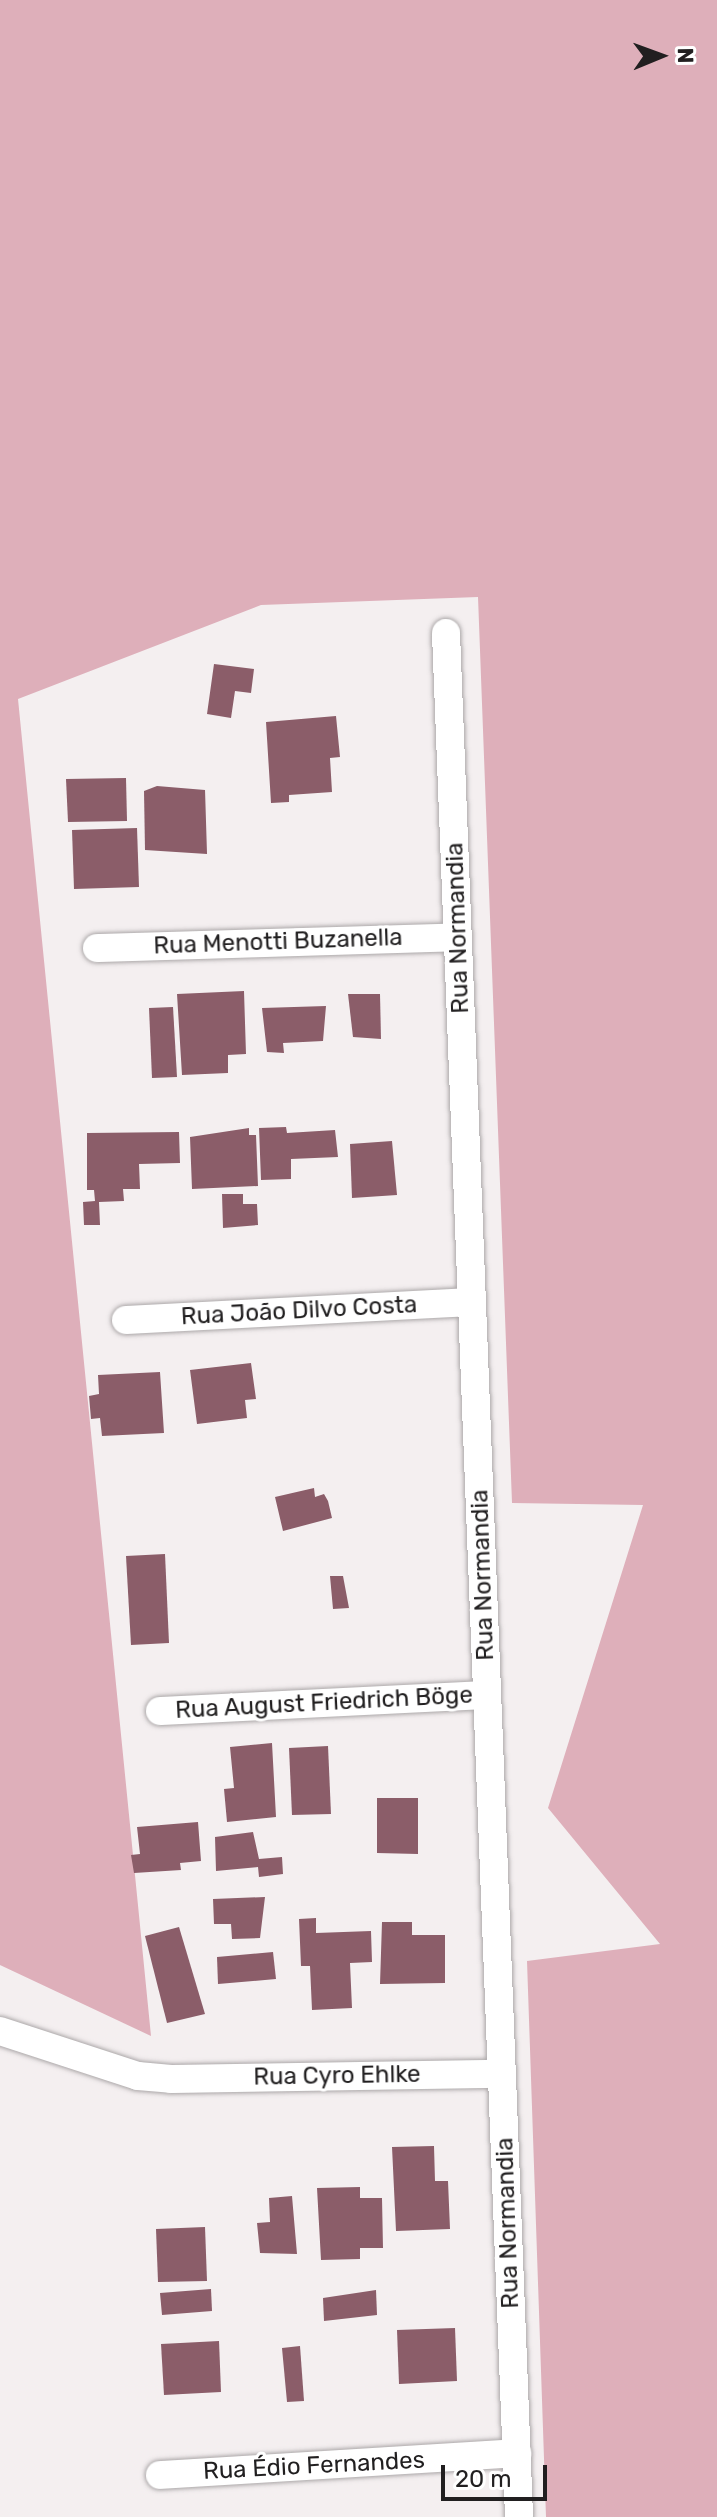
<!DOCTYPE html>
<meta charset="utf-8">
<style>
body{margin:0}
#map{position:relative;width:717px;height:2517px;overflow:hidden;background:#f4eff0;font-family:Rubik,sans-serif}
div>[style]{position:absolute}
.green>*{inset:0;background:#deafba}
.building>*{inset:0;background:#8b5d69}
.roads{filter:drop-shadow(0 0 2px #aca8a9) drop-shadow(0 0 2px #aca8a9)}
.minor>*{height:28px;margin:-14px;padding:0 14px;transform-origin:14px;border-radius:14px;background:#fff}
span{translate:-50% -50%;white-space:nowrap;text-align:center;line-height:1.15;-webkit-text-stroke:6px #fff;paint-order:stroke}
.street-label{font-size:24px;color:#211f20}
.north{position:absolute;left:621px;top:16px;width:80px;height:80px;-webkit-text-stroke:6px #fff;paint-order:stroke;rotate:89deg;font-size:22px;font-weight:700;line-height:32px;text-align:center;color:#211f20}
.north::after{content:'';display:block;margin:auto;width:28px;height:36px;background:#211f20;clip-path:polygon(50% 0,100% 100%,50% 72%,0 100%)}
.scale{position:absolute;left:441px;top:2465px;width:106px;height:36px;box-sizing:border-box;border:4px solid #211f20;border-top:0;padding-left:10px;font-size:24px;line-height:28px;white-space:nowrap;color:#211f20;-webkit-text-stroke:6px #fff;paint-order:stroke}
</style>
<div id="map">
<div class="green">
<i style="clip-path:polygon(0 0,717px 0,717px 2517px,546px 2517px,527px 1961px,660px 1944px,548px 1808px,643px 1505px,512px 1503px,478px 597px,261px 605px,18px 699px,151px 2036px,0 1965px)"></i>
</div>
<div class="building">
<i style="clip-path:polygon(214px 664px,254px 669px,251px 693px,235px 691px,231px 718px,207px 714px)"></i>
<i style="clip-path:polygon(336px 716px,340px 757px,330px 758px,332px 792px,289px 795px,289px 802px,271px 803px,266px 722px)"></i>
<i style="clip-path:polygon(126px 778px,127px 821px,68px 822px,66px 779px)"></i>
<i style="clip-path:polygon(157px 786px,205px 790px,207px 854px,145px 850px,144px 791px)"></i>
<i style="clip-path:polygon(137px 828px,139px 887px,74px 889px,72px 830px)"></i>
<i style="clip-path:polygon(244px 991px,246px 1054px,228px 1055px,228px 1073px,182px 1075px,177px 994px)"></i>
<i style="clip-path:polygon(348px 994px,380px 994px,381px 1039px,353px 1037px)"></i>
<i style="clip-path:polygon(326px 1006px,323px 1041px,283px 1043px,284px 1053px,267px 1052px,262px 1008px)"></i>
<i style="clip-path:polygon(173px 1007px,177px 1077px,152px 1078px,149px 1008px)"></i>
<i style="clip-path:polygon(286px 1127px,287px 1133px,335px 1130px,338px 1157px,291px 1159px,291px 1179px,261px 1180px,259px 1128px)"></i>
<i style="clip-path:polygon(249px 1128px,249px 1135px,256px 1135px,258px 1186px,192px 1189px,190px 1137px)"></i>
<i style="clip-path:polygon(179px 1132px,180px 1163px,139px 1164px,140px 1189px,123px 1189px,124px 1201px,99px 1202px,100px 1225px,84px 1225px,83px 1202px,95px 1201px,94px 1190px,87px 1190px,87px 1133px)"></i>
<i style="clip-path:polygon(392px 1141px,397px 1195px,352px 1198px,350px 1144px)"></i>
<i style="clip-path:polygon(222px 1194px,243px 1194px,243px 1204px,257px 1204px,258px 1225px,223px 1228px)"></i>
<i style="clip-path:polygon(251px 1363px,256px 1399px,245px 1400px,247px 1418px,197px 1424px,190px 1370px)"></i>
<i style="clip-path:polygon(160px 1372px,164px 1433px,102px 1436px,100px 1418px,91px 1419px,89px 1396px,99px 1394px,98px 1375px)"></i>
<i style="clip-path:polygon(314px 1488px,315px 1497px,324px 1494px,328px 1501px,332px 1518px,283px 1531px,275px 1497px)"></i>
<i style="clip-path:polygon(165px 1554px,169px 1643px,131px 1645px,126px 1556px)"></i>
<i style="clip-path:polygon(330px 1576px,343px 1576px,349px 1608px,333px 1609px)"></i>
<i style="clip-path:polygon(272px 1743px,276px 1817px,227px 1822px,224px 1789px,234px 1788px,230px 1747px)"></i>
<i style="clip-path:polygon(328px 1746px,331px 1814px,292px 1815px,289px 1748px)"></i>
<i style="clip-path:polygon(377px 1798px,418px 1798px,418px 1854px,377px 1853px)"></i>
<i style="clip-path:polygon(198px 1822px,201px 1861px,180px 1863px,181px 1870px,134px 1873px,131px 1855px,140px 1854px,137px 1827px)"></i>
<i style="clip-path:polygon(253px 1832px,259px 1859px,282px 1857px,283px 1874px,259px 1877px,258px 1867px,216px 1871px,215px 1837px)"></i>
<i style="clip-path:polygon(265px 1897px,260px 1938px,232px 1939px,231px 1924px,214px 1924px,213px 1899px)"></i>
<i style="clip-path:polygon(316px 1918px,316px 1933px,371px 1931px,372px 1962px,350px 1963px,352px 2008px,312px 2010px,310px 1966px,301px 1966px,299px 1919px)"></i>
<i style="clip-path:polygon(382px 1922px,412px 1922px,412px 1935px,445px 1935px,445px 1983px,380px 1984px)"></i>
<i style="clip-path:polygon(179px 1927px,205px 2014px,167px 2023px,145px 1936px)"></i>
<i style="clip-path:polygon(273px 1952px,276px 1979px,218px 1984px,217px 1957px)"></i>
<i style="clip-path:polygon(434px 2146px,435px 2181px,448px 2181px,450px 2229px,396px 2231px,392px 2147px)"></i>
<i style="clip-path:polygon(360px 2187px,360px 2198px,382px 2198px,383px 2248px,360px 2248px,360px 2259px,321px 2260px,317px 2188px)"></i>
<i style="clip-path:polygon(292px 2196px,297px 2254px,260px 2253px,257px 2223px,270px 2222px,269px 2198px)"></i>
<i style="clip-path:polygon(205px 2227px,207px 2281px,158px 2282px,156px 2229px)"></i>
<i style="clip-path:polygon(211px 2289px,212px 2311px,162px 2315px,160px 2293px)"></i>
<i style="clip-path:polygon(376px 2290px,377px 2315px,324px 2321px,323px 2298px)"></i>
<i style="clip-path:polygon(455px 2328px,457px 2381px,399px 2384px,397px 2330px)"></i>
<i style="clip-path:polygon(219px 2341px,221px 2392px,164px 2395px,161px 2344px)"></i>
<i style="clip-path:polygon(300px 2346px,304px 2401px,287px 2402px,282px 2348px)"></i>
</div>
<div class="roads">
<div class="minor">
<i style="left:446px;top:633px;width:1885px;rotate:87.78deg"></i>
<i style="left:97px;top:948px;width:361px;rotate:-1.7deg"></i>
<i style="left:126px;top:1320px;width:346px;rotate:-3deg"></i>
<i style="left:160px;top:1711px;width:327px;rotate:-2.8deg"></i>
<i style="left:0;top:2031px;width:145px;rotate:18.1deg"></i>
<i style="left:138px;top:2076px;width:33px;rotate:5deg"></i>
<i style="left:171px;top:2079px;width:331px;rotate:-0.9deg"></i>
<i style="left:160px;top:2475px;width:358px;rotate:-3.5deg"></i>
</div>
</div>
<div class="street-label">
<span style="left:458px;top:928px;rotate:-92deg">Rua Normandia</span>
<span style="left:278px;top:942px;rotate:-2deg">Rua Menotti Buzanella</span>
<span style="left:299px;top:1311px;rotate:-3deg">Rua João Dilvo Costa</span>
<span style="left:483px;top:1575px;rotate:-92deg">Rua Normandia</span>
<span style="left:324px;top:1703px;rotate:-3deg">Rua August Friedrich Böge</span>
<span style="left:337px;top:2076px;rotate:-1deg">Rua Cyro Ehlke</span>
<span style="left:508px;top:2223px;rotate:-92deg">Rua Normandia</span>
<span style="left:314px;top:2466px;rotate:-3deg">Rua Édio Fernandes</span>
</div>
<div class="north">N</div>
<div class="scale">20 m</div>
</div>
